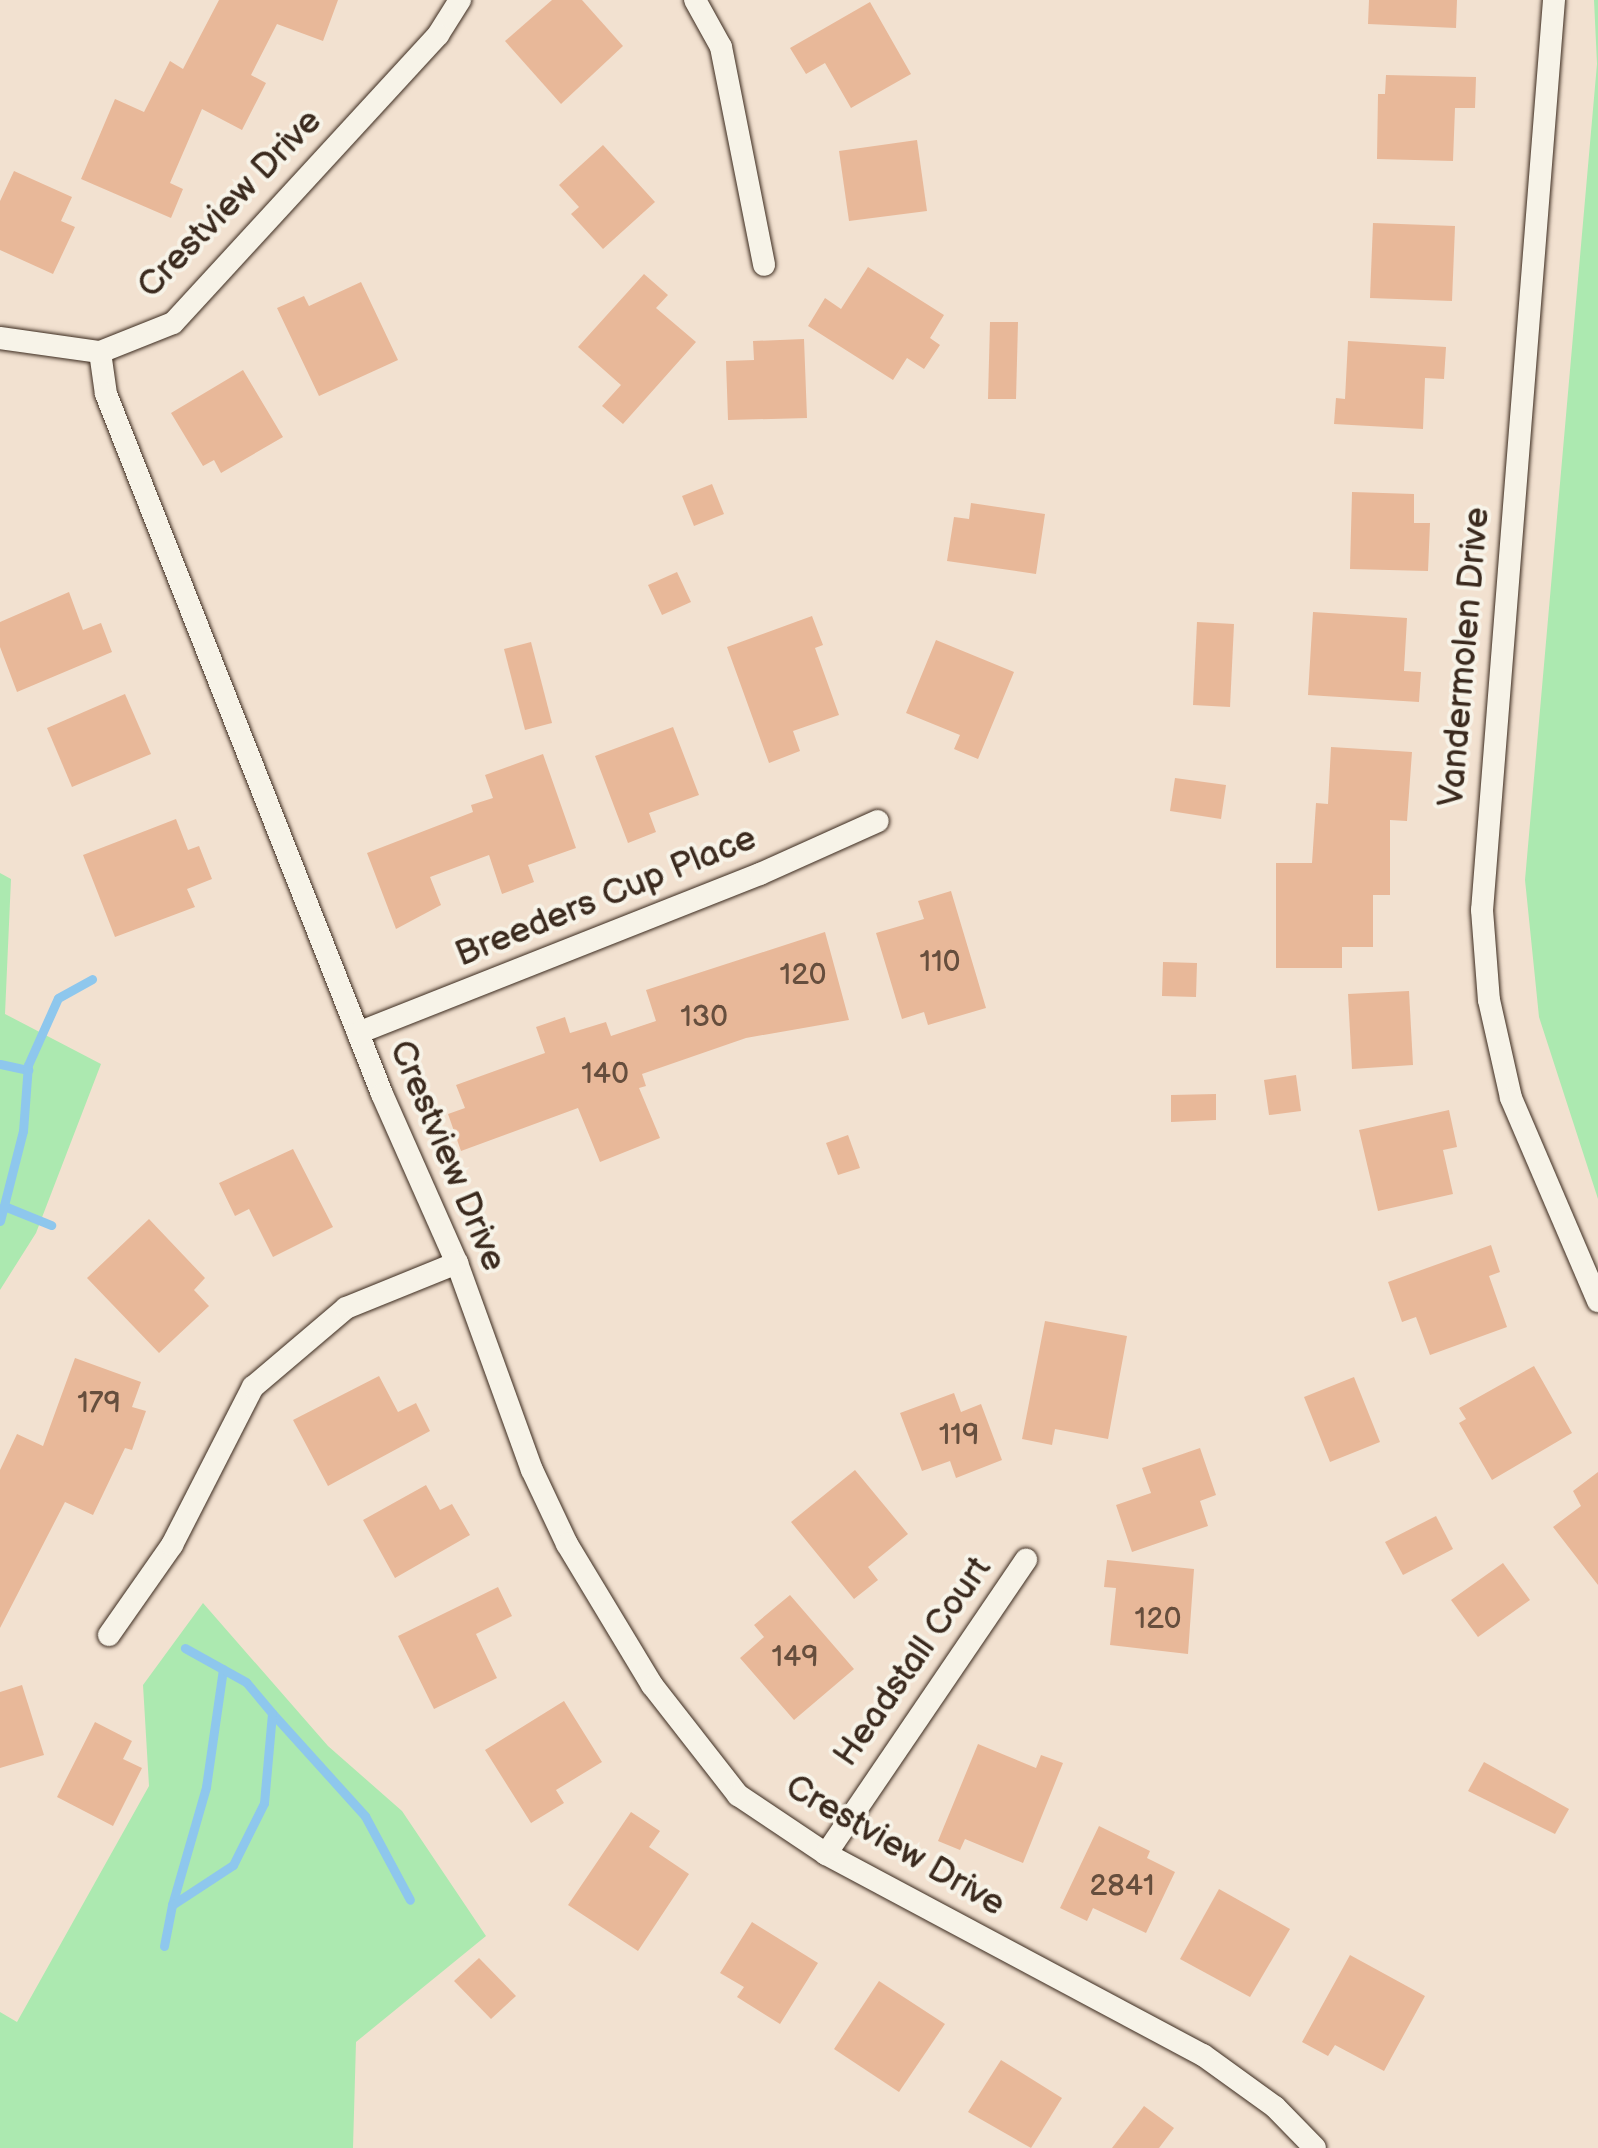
<!DOCTYPE html>
<style>
body{margin:0}
#map{position:relative;width:1598px;height:2148px;overflow:hidden;background:#f2e1d0;font-family:"Balsamiq Sans",sans-serif}
div>[style]{position:absolute}
.green>*{inset:0;background:#ace9b0}
.stream>*{height:9px;margin:-4.5px;padding:0 4.5px;transform-origin:4.5px;border-radius:4.5px;background:#8ec7ed}
.building>*{inset:0;background:#e8b899}
.roads{filter:drop-shadow(0 0 2px #3b2a1e) drop-shadow(0 0 2px #3b2a1e)}
.minor>*{height:22px;margin:-11px;padding:0 11px;transform-origin:11px;border-radius:11px;background:#f7f3e8}
span{translate:-50% -50%;white-space:nowrap;text-align:center;line-height:1.15;-webkit-text-stroke:8px #f7f3e8;paint-order:stroke}
.number-label{font-size:30px;color:#664e3d}
.number-label span{-webkit-text-stroke-width:0}
.street-label{font-size:35px;color:#3b2a1e}
</style>
<div id="map">
<div class="green">
<i style="clip-path:polygon(1594px 0,1598px 0,1598px 1199px,1539px 1017px,1525px 880px,1597px 64px)"></i>
<i style="clip-path:polygon(0 873px,11px 879px,5px 1014px,101px 1064px,36px 1233px,0 1290px)"></i>
<i style="clip-path:polygon(203px 1603px,328px 1746px,402px 1811px,486px 1936px,356px 2042px,353px 2148px,0 2148px,0 2012px,17px 2022px,149px 1786px,143px 1685px)"></i>
</div>
<div class="stream">
<i style="left:0;top:1064px;width:29px;rotate:12deg"></i>
<i style="left:4px;top:1206px;width:51px;rotate:22deg"></i>
<i style="left:0;top:1221px;width:93px;rotate:-75.7deg"></i>
<i style="left:23px;top:1131px;width:66px;rotate:-85.7deg"></i>
<i style="left:28px;top:1065px;width:73px;rotate:-65.9deg"></i>
<i style="left:58px;top:998px;width:39px;rotate:-29deg"></i>
<i style="left:272px;top:1713px;width:139px;rotate:47.9deg"></i>
<i style="left:365px;top:1816px;width:95px;rotate:61.8deg"></i>
<i style="left:172px;top:1905px;width:123px;rotate:-73.9deg"></i>
<i style="left:206px;top:1787px;width:119px;rotate:-81.8deg"></i>
<i style="left:164px;top:1946px;width:42px;rotate:-79deg"></i>
<i style="left:172px;top:1905px;width:73px;rotate:-33.3deg"></i>
<i style="left:233px;top:1865px;width:69px;rotate:-63.4deg"></i>
<i style="left:264px;top:1803px;width:90px;rotate:-84.9deg"></i>
<i style="left:272px;top:1713px;width:40px;rotate:-130deg"></i>
<i style="left:246px;top:1682px;width:70px;rotate:-150.9deg"></i>
</div>
<div class="building">
<i style="clip-path:polygon(219px 0,338px 0,323px 41px,277px 24px,251px 75px,266px 83px,242px 130px,202px 109px,170px 183px,183px 189px,171px 218px,81px 179px,115px 99px,144px 112px,170px 61px,183px 69px)"></i>
<i style="clip-path:polygon(552px 0,582px 0,623px 46px,561px 104px,505px 41px)"></i>
<i style="clip-path:polygon(1369px 0,1457px 0,1456px 28px,1368px 24px)"></i>
<i style="clip-path:polygon(870px 2px,911px 74px,851px 108px,825px 63px,806px 74px,790px 48px)"></i>
<i style="clip-path:polygon(1386px 75px,1476px 77px,1475px 108px,1455px 108px,1453px 161px,1377px 159px,1378px 94px,1385px 94px)"></i>
<i style="clip-path:polygon(917px 140px,927px 211px,849px 221px,839px 151px)"></i>
<i style="clip-path:polygon(603px 145px,655px 202px,603px 249px,571px 214px,579px 207px,559px 185px)"></i>
<i style="clip-path:polygon(14px 171px,72px 197px,61px 221px,75px 227px,53px 274px,0 250px,0 201px)"></i>
<i style="clip-path:polygon(1373px 223px,1455px 226px,1452px 301px,1370px 298px)"></i>
<i style="clip-path:polygon(868px 267px,944px 315px,930px 338px,940px 345px,924px 369px,907px 358px,893px 380px,808px 326px,825px 298px,841px 309px)"></i>
<i style="clip-path:polygon(644px 274px,668px 295px,656px 308px,696px 342px,623px 424px,602px 406px,621px 385px,578px 347px)"></i>
<i style="clip-path:polygon(361px 282px,398px 360px,319px 396px,277px 308px,304px 296px,309px 306px)"></i>
<i style="clip-path:polygon(990px 322px,1018px 322px,1016px 399px,988px 399px)"></i>
<i style="clip-path:polygon(804px 339px,807px 418px,728px 420px,726px 361px,754px 360px,753px 341px)"></i>
<i style="clip-path:polygon(1348px 341px,1446px 347px,1444px 379px,1425px 378px,1423px 429px,1334px 424px,1336px 398px,1345px 399px)"></i>
<i style="clip-path:polygon(243px 370px,283px 437px,221px 473px,214px 460px,203px 466px,171px 413px)"></i>
<i style="clip-path:polygon(712px 484px,724px 514px,694px 526px,682px 496px)"></i>
<i style="clip-path:polygon(1352px 492px,1414px 494px,1414px 523px,1430px 523px,1428px 571px,1350px 569px)"></i>
<i style="clip-path:polygon(971px 503px,1045px 514px,1036px 574px,947px 561px,954px 517px,969px 519px)"></i>
<i style="clip-path:polygon(677px 572px,691px 602px,662px 615px,648px 585px)"></i>
<i style="clip-path:polygon(69px 592px,83px 630px,101px 623px,112px 652px,17px 692px,0 647px,0 622px)"></i>
<i style="clip-path:polygon(1313px 612px,1407px 618px,1404px 671px,1421px 672px,1419px 702px,1308px 695px)"></i>
<i style="clip-path:polygon(812px 616px,823px 645px,815px 648px,839px 715px,793px 731px,800px 751px,769px 763px,727px 647px)"></i>
<i style="clip-path:polygon(1197px 622px,1234px 624px,1230px 707px,1193px 705px)"></i>
<i style="clip-path:polygon(936px 640px,1014px 672px,978px 759px,954px 749px,960px 735px,906px 713px)"></i>
<i style="clip-path:polygon(531px 642px,552px 723px,525px 730px,504px 649px)"></i>
<i style="clip-path:polygon(125px 694px,151px 754px,72px 787px,47px 728px)"></i>
<i style="clip-path:polygon(673px 727px,699px 795px,649px 813px,656px 832px,628px 843px,595px 756px)"></i>
<i style="clip-path:polygon(1331px 747px,1412px 752px,1407px 821px,1390px 820px,1390px 895px,1373px 895px,1373px 947px,1342px 947px,1342px 968px,1276px 968px,1276px 863px,1312px 863px,1316px 803px,1328px 804px)"></i>
<i style="clip-path:polygon(543px 754px,576px 848px,528px 865px,534px 882px,502px 894px,489px 855px,430px 877px,441px 905px,396px 929px,367px 853px,473px 812px,471px 805px,493px 798px,485px 775px)"></i>
<i style="clip-path:polygon(1175px 778px,1226px 785px,1221px 819px,1170px 811px)"></i>
<i style="clip-path:polygon(176px 819px,188px 850px,199px 846px,212px 879px,187px 889px,195px 907px,115px 937px,83px 855px)"></i>
<i style="clip-path:polygon(951px 891px,986px 1008px,928px 1025px,924px 1012px,902px 1019px,876px 933px,924px 919px,918px 901px)"></i>
<i style="clip-path:polygon(825px 932px,849px 1020px,746px 1038px,642px 1074px,646px 1086px,639px 1088px,660px 1138px,600px 1162px,578px 1108px,461px 1151px,448px 1114px,465px 1108px,456px 1085px,545px 1053px,536px 1027px,565px 1017px,570px 1033px,606px 1022px,611px 1036px,656px 1021px,646px 990px)"></i>
<i style="clip-path:polygon(1163px 962px,1197px 963px,1196px 997px,1162px 996px)"></i>
<i style="clip-path:polygon(1409px 991px,1413px 1065px,1352px 1069px,1348px 994px)"></i>
<i style="clip-path:polygon(1296px 1075px,1301px 1111px,1269px 1115px,1264px 1080px)"></i>
<i style="clip-path:polygon(1216px 1094px,1216px 1120px,1171px 1122px,1171px 1095px)"></i>
<i style="clip-path:polygon(1449px 1110px,1457px 1147px,1443px 1150px,1453px 1194px,1378px 1211px,1359px 1130px)"></i>
<i style="clip-path:polygon(848px 1135px,860px 1168px,838px 1175px,826px 1143px)"></i>
<i style="clip-path:polygon(293px 1149px,333px 1227px,273px 1257px,249px 1209px,235px 1216px,219px 1183px)"></i>
<i style="clip-path:polygon(149px 1219px,205px 1278px,194px 1290px,209px 1306px,159px 1353px,87px 1278px)"></i>
<i style="clip-path:polygon(1491px 1245px,1500px 1272px,1489px 1276px,1507px 1327px,1430px 1355px,1416px 1317px,1402px 1322px,1388px 1282px)"></i>
<i style="clip-path:polygon(1045px 1321px,1127px 1336px,1108px 1439px,1055px 1429px,1052px 1445px,1022px 1439px)"></i>
<i style="clip-path:polygon(75px 1358px,141px 1382px,132px 1407px,146px 1411px,132px 1450px,125px 1448px,93px 1515px,65px 1502px,0 1628px,0 1470px,17px 1434px,43px 1446px)"></i>
<i style="clip-path:polygon(1534px 1366px,1572px 1433px,1492px 1480px,1459px 1423px,1466px 1419px,1459px 1408px)"></i>
<i style="clip-path:polygon(379px 1376px,398px 1412px,416px 1403px,430px 1431px,328px 1486px,293px 1420px)"></i>
<i style="clip-path:polygon(1354px 1377px,1380px 1442px,1330px 1462px,1304px 1397px)"></i>
<i style="clip-path:polygon(954px 1393px,961px 1412px,981px 1404px,1002px 1460px,956px 1478px,950px 1461px,922px 1471px,900px 1413px)"></i>
<i style="clip-path:polygon(1200px 1448px,1216px 1495px,1200px 1501px,1208px 1526px,1132px 1552px,1116px 1505px,1151px 1493px,1142px 1468px)"></i>
<i style="clip-path:polygon(855px 1470px,908px 1534px,868px 1567px,878px 1580px,854px 1599px,791px 1522px)"></i>
<i style="clip-path:polygon(1598px 1472px,1598px 1585px,1553px 1527px,1581px 1506px,1573px 1491px)"></i>
<i style="clip-path:polygon(426px 1485px,440px 1510px,452px 1504px,470px 1535px,395px 1578px,363px 1520px)"></i>
<i style="clip-path:polygon(1436px 1516px,1453px 1549px,1403px 1575px,1385px 1542px)"></i>
<i style="clip-path:polygon(1107px 1560px,1194px 1569px,1188px 1654px,1110px 1645px,1116px 1588px,1104px 1587px)"></i>
<i style="clip-path:polygon(1503px 1563px,1530px 1600px,1478px 1637px,1451px 1600px)"></i>
<i style="clip-path:polygon(498px 1587px,512px 1616px,476px 1634px,497px 1678px,434px 1709px,398px 1636px)"></i>
<i style="clip-path:polygon(790px 1595px,854px 1669px,794px 1720px,740px 1658px,764px 1637px,754px 1625px)"></i>
<i style="clip-path:polygon(22px 1685px,44px 1755px,0 1768px,0 1692px)"></i>
<i style="clip-path:polygon(564px 1701px,602px 1762px,556px 1790px,564px 1803px,531px 1823px,485px 1750px)"></i>
<i style="clip-path:polygon(95px 1722px,132px 1741px,123px 1759px,142px 1768px,113px 1826px,57px 1797px)"></i>
<i style="clip-path:polygon(978px 1744px,1036px 1768px,1041px 1755px,1063px 1763px,1023px 1863px,965px 1839px,960px 1850px,938px 1841px)"></i>
<i style="clip-path:polygon(1484px 1762px,1569px 1809px,1555px 1834px,1468px 1791px)"></i>
<i style="clip-path:polygon(631px 1812px,660px 1831px,649px 1847px,689px 1874px,638px 1951px,568px 1905px)"></i>
<i style="clip-path:polygon(1099px 1826px,1150px 1851px,1147px 1858px,1175px 1872px,1146px 1933px,1093px 1908px,1087px 1921px,1060px 1908px)"></i>
<i style="clip-path:polygon(1219px 1889px,1290px 1929px,1250px 1997px,1180px 1959px)"></i>
<i style="clip-path:polygon(752px 1922px,818px 1963px,780px 2024px,737px 1997px,744px 1987px,720px 1973px)"></i>
<i style="clip-path:polygon(1350px 1955px,1425px 1996px,1384px 2071px,1335px 2045px,1328px 2056px,1302px 2042px)"></i>
<i style="clip-path:polygon(479px 1958px,516px 1996px,491px 2019px,454px 1981px)"></i>
<i style="clip-path:polygon(879px 1981px,945px 2024px,899px 2092px,834px 2049px)"></i>
<i style="clip-path:polygon(1001px 2060px,1062px 2098px,1031px 2148px,968px 2112px)"></i>
<i style="clip-path:polygon(1144px 2106px,1174px 2128px,1159px 2148px,1112px 2148px)"></i>
</div>
<div class="roads">
<div class="minor">
<i style="left:460px;top:0;width:41px;rotate:122.2deg"></i>
<i style="left:438px;top:35px;width:391px;rotate:132.6deg"></i>
<i style="left:173px;top:323px;width:79px;rotate:158.3deg"></i>
<i style="left:100px;top:352px;width:42px;rotate:81.9deg"></i>
<i style="left:106px;top:394px;width:752px;rotate:68.48deg"></i>
<i style="left:382px;top:1094px;width:185px;rotate:66.1deg"></i>
<i style="left:457px;top:1263px;width:220px;rotate:70.1deg"></i>
<i style="left:532px;top:1470px;width:82px;rotate:64.7deg"></i>
<i style="left:567px;top:1544px;width:165px;rotate:58.9deg"></i>
<i style="left:652px;top:1685px;width:140px;rotate:52deg"></i>
<i style="left:738px;top:1795px;width:106px;rotate:33.8deg"></i>
<i style="left:826px;top:1854px;width:427px;rotate:28.1deg"></i>
<i style="left:1203px;top:2055px;width:89px;rotate:35.8deg"></i>
<i style="left:1275px;top:2107px;width:57px;rotate:45.7deg"></i>
<i style="left:695px;top:0;width:54px;rotate:61deg"></i>
<i style="left:721px;top:47px;width:222px;rotate:78.8deg"></i>
<i style="left:1554px;top:0;width:913px;rotate:94.52deg"></i>
<i style="left:1482px;top:910px;width:90px;rotate:85.6deg"></i>
<i style="left:1489px;top:1000px;width:100px;rotate:77.3deg"></i>
<i style="left:1511px;top:1098px;width:221px;rotate:66.8deg"></i>
<i style="left:0;top:338px;width:101px;rotate:8deg"></i>
<i style="left:358px;top:1033px;width:432px;rotate:-21.6deg"></i>
<i style="left:760px;top:874px;width:129px;rotate:-24.2deg"></i>
<i style="left:109px;top:1635px;width:110px;rotate:-55deg"></i>
<i style="left:172px;top:1545px;width:178px;rotate:-62.9deg"></i>
<i style="left:253px;top:1387px;width:122px;rotate:-40.3deg"></i>
<i style="left:346px;top:1308px;width:120px;rotate:-22.1deg"></i>
<i style="left:826px;top:1854px;width:356px;rotate:-55.8deg"></i>
</div>
</div>
<div class="number-label">
<span style="left:940px;top:962px">110</span>
<span style="left:803px;top:975px">120</span>
<span style="left:704px;top:1017px">130</span>
<span style="left:605px;top:1074px">140</span>
<span style="left:99px;top:1403px">179</span>
<span style="left:959px;top:1435px">119</span>
<span style="left:1158px;top:1619px">120</span>
<span style="left:795px;top:1657px">149</span>
<span style="left:1122px;top:1886px">2841</span>
</div>
<div class="street-label">
<span style="left:230px;top:204px;rotate:-46deg">Crestview Drive</span>
<span style="left:1465px;top:657px;rotate:-85deg">Vandermolen Drive</span>
<span style="left:606px;top:897px;rotate:-22deg">Breeders Cup Place</span>
<span style="left:447px;top:1156px;rotate:67deg">Crestview Drive</span>
<span style="left:913px;top:1662px;rotate:-55deg">Headstall Court</span>
<span style="left:895px;top:1846px;rotate:30deg">Crestview Drive</span>
</div>
</div>
